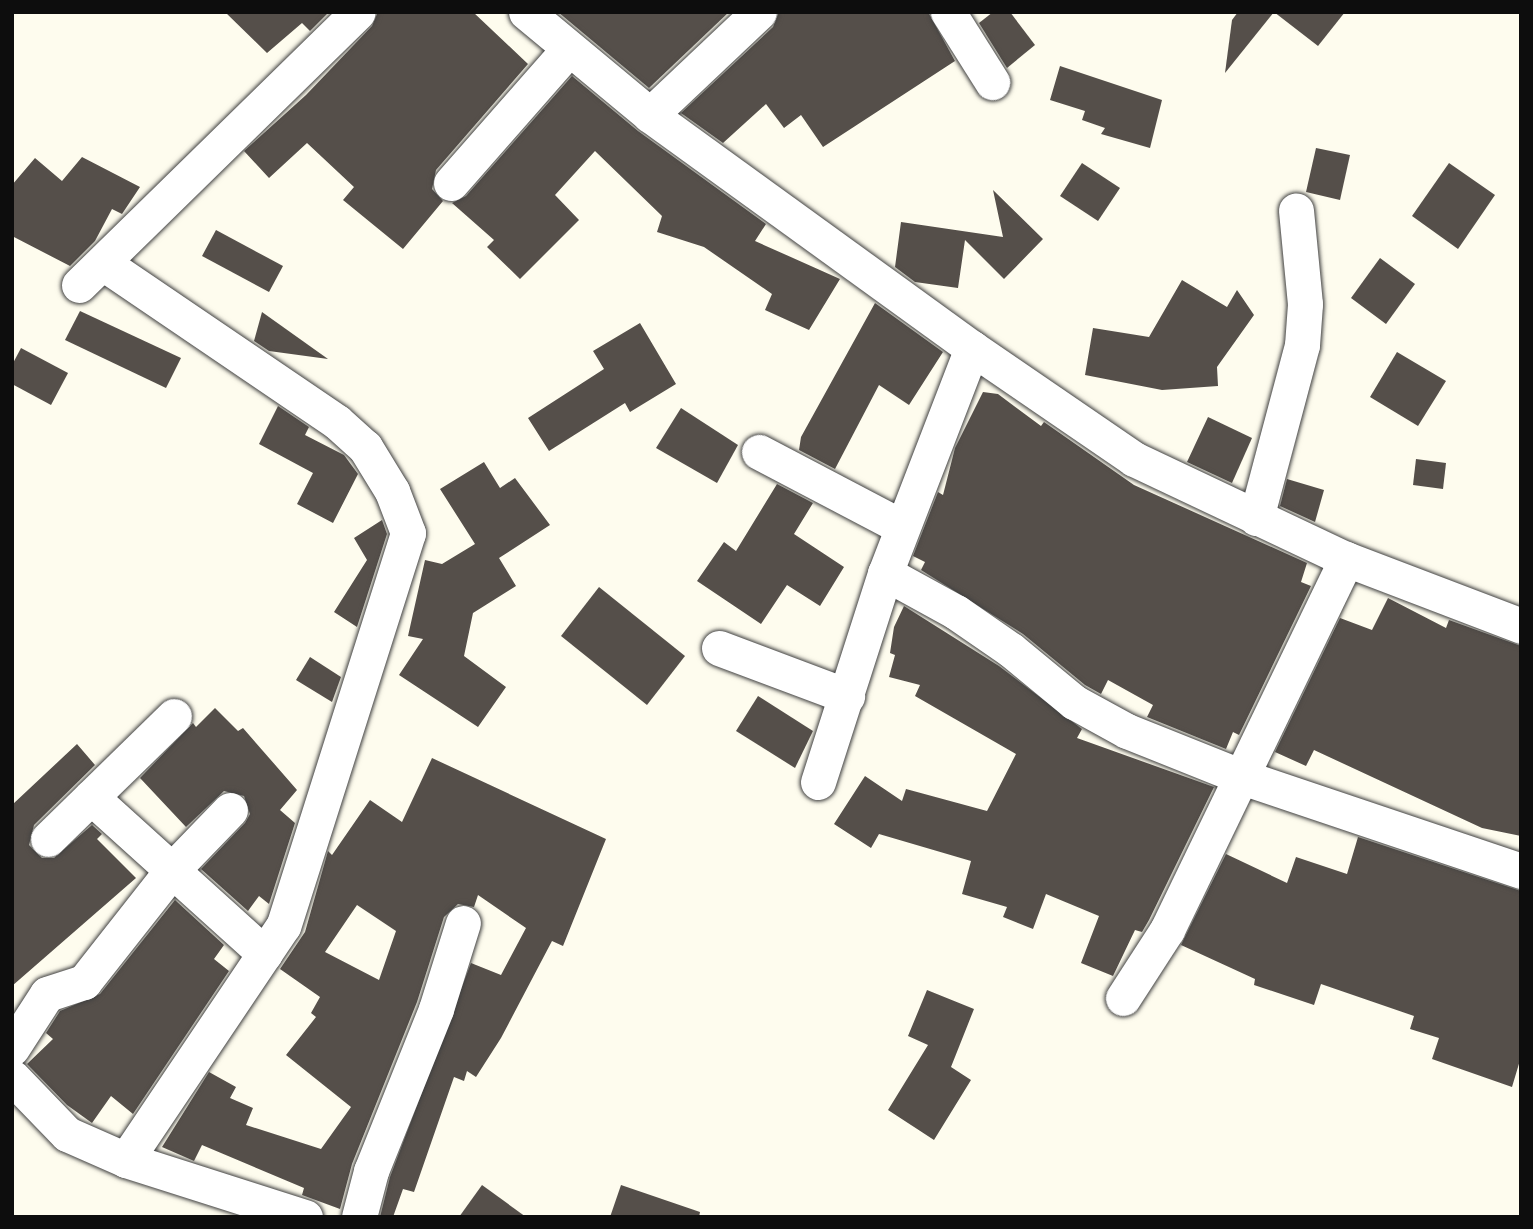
<!DOCTYPE html>
<style>
body{margin:0}
#map{position:relative;width:1533px;height:1229px;overflow:hidden;background:#fefcee;font-family:"Source Serif 4",serif}
div>[style]{position:absolute}
.building>*{inset:0;background:#554f4a}
.roads{filter:drop-shadow(0 0 2px #404040) drop-shadow(0 0 2px #404040)}
.minor>*{height:35px;margin:-17.5px;padding:0 17.5px;transform-origin:17.5px;border-radius:17.5px;background:#fff}
span{translate:-50% -50%;white-space:nowrap;text-align:center;line-height:1.15;-webkit-text-stroke:7px #fff;paint-order:stroke}
.frame{position:absolute;inset:0;border:14px solid #0d0d0d;pointer-events:none}
</style>
<div id="map">
<div class="building">
<i style="clip-path:polygon(225px 12px,329px 12px,310px 31px,302px 23px,267px 53px)"></i>
<i style="clip-path:polygon(378px 12px,473px 12px,528px 64px,436px 170px,432px 189px,443px 201px,403px 249px,343px 200px,354px 187px,307px 143px,269px 178px,244px 151px,306px 95px,372px 26px)"></i>
<i style="clip-path:polygon(558px 12px,729px 12px,649px 88px)"></i>
<i style="clip-path:polygon(779px 12px,928px 12px,955px 61px,823px 147px,801px 115px,784px 128px,766px 104px,723px 143px,681px 113px,773px 27px)"></i>
<i style="clip-path:polygon(993px 12px,1010px 12px,1035px 45px,1007px 68px,979px 23px)"></i>
<i style="clip-path:polygon(1238px 12px,1274px 12px,1225px 73px,1232px 20px)"></i>
<i style="clip-path:polygon(1274px 12px,1345px 12px,1318px 46px)"></i>
<i style="clip-path:polygon(1060px 66px,1162px 100px,1150px 148px,1101px 134px,1105px 128px,1082px 120px,1085px 111px,1050px 100px)"></i>
<i style="clip-path:polygon(572px 76px,638px 131px,766px 224px,755px 241px,840px 279px,809px 330px,765px 310px,772px 294px,704px 247px,657px 232px,662px 216px,595px 151px,555px 195px,579px 220px,520px 279px,487px 247px,494px 240px,452px 203px,466px 196px)"></i>
<i style="clip-path:polygon(1316px 148px,1350px 155px,1340px 200px,1306px 192px)"></i>
<i style="clip-path:polygon(82px 157px,140px 187px,122px 214px,112px 209px,95px 241px,70px 266px,12px 236px,12px 185px,35px 158px,62px 181px)"></i>
<i style="clip-path:polygon(1082px 163px,1120px 188px,1098px 221px,1060px 196px)"></i>
<i style="clip-path:polygon(1449px 163px,1495px 195px,1458px 249px,1412px 216px)"></i>
<i style="clip-path:polygon(993px 190px,1043px 239px,1004px 279px,965px 240px,958px 288px,915px 282px,895px 267px,901px 222px,1003px 237px)"></i>
<i style="clip-path:polygon(216px 230px,283px 266px,269px 292px,202px 256px)"></i>
<i style="clip-path:polygon(1380px 258px,1415px 284px,1386px 324px,1351px 298px)"></i>
<i style="clip-path:polygon(1182px 280px,1227px 307px,1237px 290px,1254px 315px,1217px 367px,1218px 386px,1162px 390px,1085px 375px,1093px 328px,1149px 337px)"></i>
<i style="clip-path:polygon(875px 303px,943px 352px,909px 405px,879px 385px,835px 469px,799px 450px,801px 437px)"></i>
<i style="clip-path:polygon(80px 311px,181px 358px,166px 388px,65px 340px)"></i>
<i style="clip-path:polygon(262px 312px,328px 359px,269px 351px,254px 341px)"></i>
<i style="clip-path:polygon(640px 323px,676px 384px,630px 412px,625px 403px,549px 451px,528px 418px,604px 369px,593px 351px)"></i>
<i style="clip-path:polygon(21px 348px,68px 373px,51px 405px,12px 384px,12px 365px)"></i>
<i style="clip-path:polygon(1397px 352px,1446px 381px,1418px 426px,1370px 397px)"></i>
<i style="clip-path:polygon(983px 392px,998px 394px,1041px 426px,1044px 422px,1134px 485px,1307px 563px,1301px 582px,1311px 586px,1239px 735px,1233px 732px,1226px 749px,1147px 717px,1153px 705px,1108px 680px,1101px 694px,1085px 685px,1023px 634px,921px 570px,925px 562px,913px 556px,938px 492px,943px 495px,955px 448px)"></i>
<i style="clip-path:polygon(278px 406px,309px 427px,305px 435px,344px 455px,358px 474px,333px 523px,297px 504px,313px 473px,259px 444px)"></i>
<i style="clip-path:polygon(681px 408px,738px 445px,717px 483px,656px 448px)"></i>
<i style="clip-path:polygon(1208px 417px,1252px 438px,1232px 483px,1187px 462px)"></i>
<i style="clip-path:polygon(1416px 459px,1446px 463px,1443px 489px,1413px 485px)"></i>
<i style="clip-path:polygon(484px 462px,500px 488px,515px 478px,550px 525px,499px 558px,516px 586px,473px 613px,464px 656px,506px 687px,478px 727px,399px 675px,423px 639px,408px 636px,425px 560px,442px 564px,475px 544px,440px 489px)"></i>
<i style="clip-path:polygon(1287px 479px,1324px 490px,1315px 522px,1280px 506px)"></i>
<i style="clip-path:polygon(777px 484px,813px 503px,794px 534px,844px 567px,820px 606px,787px 585px,761px 624px,697px 581px,724px 542px,736px 551px)"></i>
<i style="clip-path:polygon(382px 520px,387px 534px,357px 627px,334px 612px,367px 560px,354px 538px)"></i>
<i style="clip-path:polygon(599px 587px,685px 656px,647px 705px,561px 636px)"></i>
<i style="clip-path:polygon(1388px 598px,1446px 628px,1449px 620px,1521px 646px,1521px 836px,1482px 828px,1314px 750px,1306px 766px,1275px 752px,1340px 618px,1372px 630px)"></i>
<i style="clip-path:polygon(904px 606px,999px 666px,1082px 729px,1077px 738px,1214px 787px,1149px 920px,1142px 932px,1135px 930px,1113px 976px,1081px 963px,1099px 916px,1046px 894px,1033px 929px,1003px 917px,1007px 907px,962px 894px,971px 861px,879px 834px,871px 848px,834px 824px,865px 776px,902px 801px,906px 789px,987px 811px,1016px 754px,915px 696px,920px 685px,889px 677px,895px 655px,890px 653px,894px 627px)"></i>
<i style="clip-path:polygon(310px 657px,341px 677px,332px 702px,296px 680px)"></i>
<i style="clip-path:polygon(758px 696px,813px 731px,795px 768px,736px 731px)"></i>
<i style="clip-path:polygon(215px 708px,238px 731px,243px 728px,297px 790px,280px 810px,295px 823px,269px 904px,259px 896px,248px 911px,201px 869px,245px 823px,250px 814px,244px 796px,224px 791px,186px 827px,140px 778px,193px 723px,196px 727px)"></i>
<i style="clip-path:polygon(77px 744px,95px 765px,34px 825px,29px 845px,42px 858px,54px 858px,92px 825px,102px 834px,97px 839px,136px 878px,12px 986px,12px 805px)"></i>
<i style="clip-path:polygon(evenodd,432px 758px,606px 839px,563px 946px,552px 941px,501px 1038px,476px 1077px,467px 1071px,464px 1081px,454px 1077px,414px 1192px,403px 1189px,393px 1217px,380px 1217px,390px 1177px,471px 963px,501px 975px,526px 928px,478px 895px,474px 907px,458px 904px,444px 917px,417px 1002px,352px 1164px,340px 1209px,302px 1195px,304px 1188px,202px 1145px,194px 1161px,162px 1147px,209px 1072px,236px 1087px,230px 1098px,253px 1108px,246px 1125px,321px 1149px,351px 1107px,286px 1055px,316px 1017px,311px 1013px,320px 997px,280px 969px,305px 932px,328px 851px,332px 855px,370px 800px,402px 822px,432px 758px,357px 905px,396px 931px,379px 980px,325px 952px,357px 905px)"></i>
<i style="clip-path:polygon(1358px 837px,1521px 891px,1521px 1057px,1512px 1087px,1432px 1059px,1439px 1038px,1410px 1029px,1414px 1016px,1321px 984px,1314px 1005px,1254px 985px,1255px 979px,1181px 945px,1226px 854px,1287px 883px,1296px 857px,1347px 874px)"></i>
<i style="clip-path:polygon(175px 900px,224px 945px,214px 959px,229px 971px,133px 1114px,111px 1096px,92px 1123px,67px 1105px,27px 1064px,53px 1039px,46px 1033px,60px 1011px,100px 994px)"></i>
<i style="clip-path:polygon(927px 990px,974px 1009px,951px 1067px,971px 1080px,934px 1140px,888px 1110px,928px 1045px,908px 1036px)"></i>
<i style="clip-path:polygon(482px 1185px,526px 1217px,459px 1217px)"></i>
<i style="clip-path:polygon(621px 1185px,700px 1212px,699px 1217px,610px 1217px)"></i>
</div>
<div class="roads">
<div class="minor">
<i style="left:526px;top:12px;width:161px;rotate:39.7deg"></i>
<i style="left:650px;top:115px;width:397px;rotate:35.9deg"></i>
<i style="left:972px;top:348px;width:196px;rotate:34.4deg"></i>
<i style="left:1134px;top:459px;width:234px;rotate:25.3deg"></i>
<i style="left:1346px;top:559px;width:187px;rotate:20.9deg"></i>
<i style="left:948px;top:12px;width:83px;rotate:57.8deg"></i>
<i style="left:650px;top:115px;width:150px;rotate:-43.4deg"></i>
<i style="left:451px;top:183px;width:177px;rotate:-48.7deg"></i>
<i style="left:103px;top:263px;width:283px;rotate:34.2deg"></i>
<i style="left:337px;top:422px;width:38px;rotate:42deg"></i>
<i style="left:365px;top:447px;width:52px;rotate:58.5deg"></i>
<i style="left:392px;top:491px;width:45px;rotate:69.1deg"></i>
<i style="left:408px;top:533px;width:412px;rotate:107.6deg"></i>
<i style="left:283px;top:926px;width:282px;rotate:123.9deg"></i>
<i style="left:79px;top:285px;width:390px;rotate:-44.4deg"></i>
<i style="left:972px;top:348px;width:241px;rotate:111.1deg"></i>
<i style="left:885px;top:573px;width:81px;rotate:28.8deg"></i>
<i style="left:956px;top:612px;width:67px;rotate:34.6deg"></i>
<i style="left:1011px;top:650px;width:82px;rotate:39.5deg"></i>
<i style="left:1074px;top:702px;width:60px;rotate:28.7deg"></i>
<i style="left:1127px;top:731px;width:124px;rotate:21.8deg"></i>
<i style="left:1242px;top:777px;width:294px;rotate:18.6deg"></i>
<i style="left:759px;top:452px;width:159px;rotate:27.7deg"></i>
<i style="left:1256px;top:518px;width:179px;rotate:-75.1deg"></i>
<i style="left:1302px;top:345px;width:41px;rotate:-85.8deg"></i>
<i style="left:1305px;top:304px;width:94px;rotate:-95.5deg"></i>
<i style="left:719px;top:648px;width:137px;rotate:20.6deg"></i>
<i style="left:818px;top:782px;width:219px;rotate:-72.2deg"></i>
<i style="left:91px;top:797px;width:234px;rotate:42.1deg"></i>
<i style="left:48px;top:839px;width:176px;rotate:-44.3deg"></i>
<i style="left:1123px;top:998px;width:81px;rotate:-57.1deg"></i>
<i style="left:1167px;top:930px;width:412px;rotate:-64.2deg"></i>
<i style="left:12px;top:1048px;width:64px;rotate:-57.1deg"></i>
<i style="left:47px;top:994px;width:39px;rotate:-18deg"></i>
<i style="left:84px;top:982px;width:144px;rotate:-51.8deg"></i>
<i style="left:173px;top:869px;width:82px;rotate:-46deg"></i>
<i style="left:12px;top:1077px;width:79px;rotate:46deg"></i>
<i style="left:67px;top:1134px;width:64px;rotate:23.8deg"></i>
<i style="left:126px;top:1160px;width:188px;rotate:17.7deg"></i>
<i style="left:359px;top:1217px;width:48px;rotate:-75.4deg"></i>
<i style="left:371px;top:1171px;width:175px;rotate:-68.1deg"></i>
<i style="left:436px;top:1009px;width:90px;rotate:-72.6deg"></i>
</div>
</div>
<div class="frame"></div>
</div>
